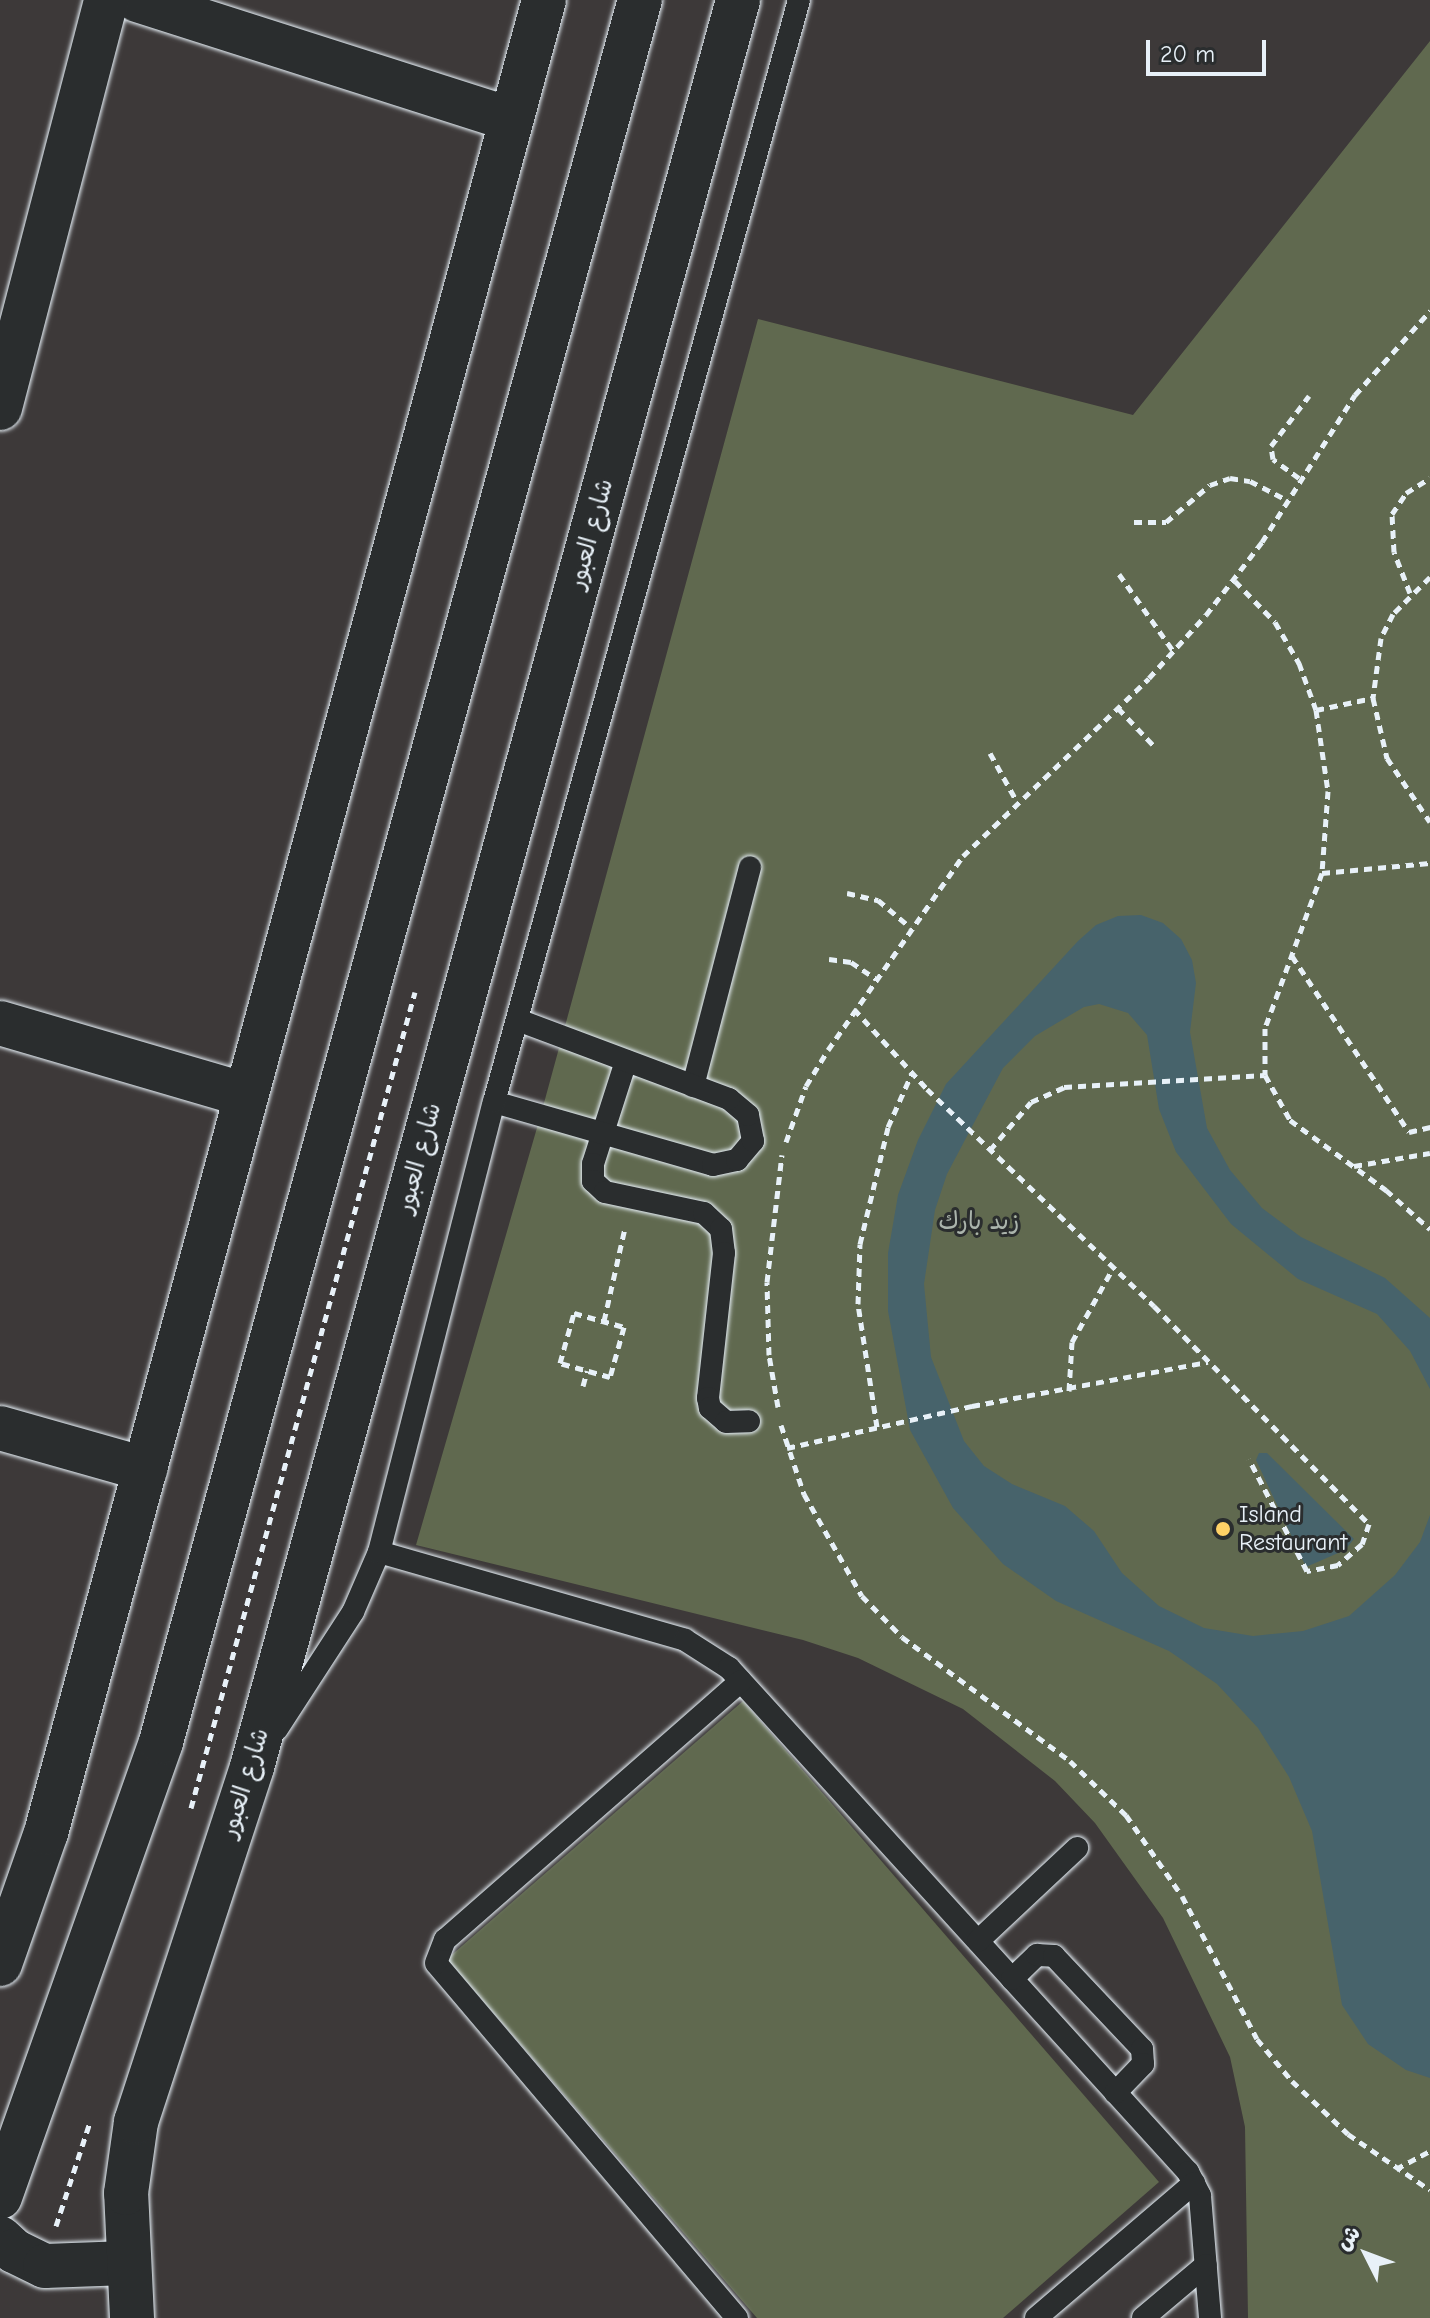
<!DOCTYPE html>
<meta charset="utf-8">
<style>
body{margin:0}
#map{position:relative;width:1430px;height:2318px;overflow:hidden;background:#3d3939;font-family:"Comic Neue","Playpen Sans Arabic",sans-serif}
div>[style]{position:absolute}
.green>*{inset:0;background:#60694f}
.water>*{inset:0;background:#47636b}
.path>*{height:5px;margin-top:-2.5px;transform-origin:0;background:repeating-linear-gradient(90deg,#e8f1f8 0 8px,transparent 0 14px)}
.roads{filter:drop-shadow(0 0 2px #e8f1f8) drop-shadow(0 0 2px #e8f1f8)}
.service>*{height:22px;margin:-11px;padding:0 11px;transform-origin:11px;border-radius:11px;background:#2a2d2e}
.minor>*{height:44px;margin:-22px;padding:0 22px;transform-origin:22px;border-radius:22px;background:#2a2d2e}
.dots>*{width:22px;height:22px;translate:-50% -50%;box-sizing:border-box;border:4px solid #2a2d2e;border-radius:50%}
span{translate:-50% -50%;white-space:nowrap;text-align:center;line-height:1.15;-webkit-text-stroke:6px #2a2d2e;paint-order:stroke}
.street-label{font-size:24px;color:#e8f1f8}
.park-label{font-size:24px;color:#abb4ac}
.poi-label{font-size:24px;color:#e8f1f8}
.left{translate:0 -50%;text-align:left}
.north{position:absolute;left:1326px;top:2214px;width:80px;height:80px;-webkit-text-stroke:6px #2a2d2e;paint-order:stroke;rotate:312deg;font-size:22px;font-weight:700;line-height:32px;text-align:center;color:#e8f1f8}
.north::after{content:'';display:block;margin:auto;width:28px;height:36px;background:#e8f1f8;clip-path:polygon(50% 0,100% 100%,50% 72%,0 100%)}
.scale{position:absolute;left:1146px;top:40px;width:120px;height:36px;box-sizing:border-box;border:4px solid #e8f1f8;border-top:0;padding-left:10px;font-size:24px;line-height:28px;white-space:nowrap;color:#e8f1f8;-webkit-text-stroke:6px #2a2d2e;paint-order:stroke}
</style>
<div id="map">
<div class="green">
<i style="clip-path:polygon(1430px 41px,1430px 2318px,1248px 2318px,1245px 2127px,1230px 2057px,1163px 1918px,1095px 1823px,1055px 1781px,963px 1709px,858px 1658px,803px 1640px,416px 1545px,541px 1114px,758px 319px,1133px 415px)"></i>
<i style="clip-path:polygon(743px 1701px,1159px 2182px,1003px 2318px,757px 2318px,447px 1959px)"></i>
</div>
<div class="water">
<i style="clip-path:polygon(1141px 915px,1163px 923px,1181px 939px,1192px 960px,1196px 983px,1190px 1032px,1207px 1128px,1230px 1170px,1262px 1208px,1301px 1237px,1385px 1278px,1430px 1318px,1430px 1389px,1410px 1351px,1377px 1314px,1298px 1279px,1231px 1224px,1176px 1152px,1159px 1109px,1147px 1035px,1128px 1013px,1099px 1004px,1084px 1007px,1035px 1036px,1003px 1068px,947px 1174px,935px 1210px,924px 1284px,931px 1357px,964px 1441px,984px 1466px,1012px 1484px,1065px 1506px,1094px 1531px,1122px 1573px,1159px 1606px,1204px 1628px,1253px 1636px,1303px 1631px,1349px 1616px,1395px 1575px,1420px 1542px,1430px 1515px,1430px 2078px,1406px 2070px,1368px 2044px,1342px 2005px,1312px 1831px,1289px 1777px,1258px 1728px,1217px 1684px,1169px 1651px,1056px 1601px,1003px 1564px,953px 1508px,910px 1430px,888px 1311px,888px 1253px,898px 1195px,918px 1140px,946px 1084px,1078px 941px,1096px 925px,1118px 916px)"></i>
<i style="clip-path:polygon(1259px 1453px,1267px 1453px,1354px 1539px,1345px 1550px,1306px 1567px,1256px 1460px)"></i>
</div>
<div class="path">
<i style="left:1299px;top:478px;width:32px;rotate:-144deg"></i>
<i style="left:1273px;top:459px;width:13px;rotate:-99deg"></i>
<i style="left:1271px;top:446px;width:63px;rotate:-52.8deg"></i>
<i style="left:1134px;top:522px;width:32px"></i>
<i style="left:1166px;top:522px;width:57px;rotate:-40.1deg"></i>
<i style="left:1210px;top:485px;width:21px;rotate:-19deg"></i>
<i style="left:1230px;top:478px;width:20px;rotate:9deg"></i>
<i style="left:1250px;top:481px;width:42px;rotate:27.2deg"></i>
<i style="left:1119px;top:574px;width:95px;rotate:54.8deg"></i>
<i style="left:1430px;top:577px;width:52px;rotate:135deg"></i>
<i style="left:1393px;top:614px;width:27px;rotate:117deg"></i>
<i style="left:1381px;top:638px;width:61px;rotate:97.6deg"></i>
<i style="left:1373px;top:698px;width:62px;rotate:76.9deg"></i>
<i style="left:1387px;top:758px;width:77px;rotate:56.1deg"></i>
<i style="left:1235px;top:581px;width:57px;rotate:45.7deg"></i>
<i style="left:1275px;top:622px;width:48px;rotate:59.7deg"></i>
<i style="left:1299px;top:663px;width:50px;rotate:70.1deg"></i>
<i style="left:1316px;top:710px;width:82px;rotate:81.6deg"></i>
<i style="left:1328px;top:791px;width:82px;rotate:94.2deg"></i>
<i style="left:1322px;top:873px;width:165px;rotate:110.2deg"></i>
<i style="left:1265px;top:1028px;width:47px;rotate:90deg"></i>
<i style="left:1265px;top:1075px;width:51px;rotate:60.9deg"></i>
<i style="left:1290px;top:1120px;width:119px;rotate:36.1deg"></i>
<i style="left:1386px;top:1190px;width:59px;rotate:41.6deg"></i>
<i style="left:1410px;top:593px;width:44px;rotate:-111.3deg"></i>
<i style="left:1394px;top:552px;width:38px;rotate:-93deg"></i>
<i style="left:1392px;top:514px;width:25px;rotate:-56deg"></i>
<i style="left:1406px;top:493px;width:28px;rotate:-32deg"></i>
<i style="left:1118px;top:708px;width:55px;rotate:46.5deg"></i>
<i style="left:1316px;top:710px;width:58px;rotate:-11.9deg"></i>
<i style="left:990px;top:753px;width:54px;rotate:61deg"></i>
<i style="left:1322px;top:873px;width:108px;rotate:-5.3deg"></i>
<i style="left:847px;top:893px;width:32px;rotate:13deg"></i>
<i style="left:878px;top:900px;width:42px;rotate:40.2deg"></i>
<i style="left:1292px;top:956px;width:211px;rotate:56.4deg"></i>
<i style="left:1409px;top:1132px;width:22px;rotate:-13deg"></i>
<i style="left:829px;top:959px;width:22px;rotate:8deg"></i>
<i style="left:851px;top:962px;width:30px;rotate:34deg"></i>
<i style="left:854px;top:1009px;width:108px;rotate:47.6deg"></i>
<i style="left:927px;top:1089px;width:314px;rotate:43.7deg"></i>
<i style="left:1154px;top:1306px;width:306px;rotate:45.4deg"></i>
<i style="left:1369px;top:1524px;width:21px;rotate:109deg"></i>
<i style="left:1362px;top:1544px;width:32px;rotate:139deg"></i>
<i style="left:1338px;top:1565px;width:32px;rotate:169deg"></i>
<i style="left:1307px;top:1571px;width:126px;rotate:-117.4deg"></i>
<i style="left:786px;top:1142px;width:59px;rotate:-70.3deg"></i>
<i style="left:806px;top:1086px;width:42px;rotate:-58.6deg"></i>
<i style="left:828px;top:1050px;width:236px;rotate:-55.2deg"></i>
<i style="left:963px;top:856px;width:257px;rotate:-43.7deg"></i>
<i style="left:1149px;top:678px;width:85px;rotate:-47.9deg"></i>
<i style="left:1206px;top:615px;width:92px;rotate:-52.5deg"></i>
<i style="left:1262px;top:542px;width:174px;rotate:-57.7deg"></i>
<i style="left:1355px;top:395px;width:113px;rotate:-48.2deg"></i>
<i style="left:990px;top:1150px;width:63px;rotate:-49.5deg"></i>
<i style="left:1031px;top:1102px;width:36px;rotate:-24deg"></i>
<i style="left:1064px;top:1087px;width:201px;rotate:-3.4deg"></i>
<i style="left:1354px;top:1166px;width:77px;rotate:-9.7deg"></i>
<i style="left:574px;top:1313px;width:52px;rotate:15.6deg"></i>
<i style="left:624px;top:1327px;width:52px;rotate:105.6deg"></i>
<i style="left:610px;top:1377px;width:52px;rotate:-164.4deg"></i>
<i style="left:560px;top:1363px;width:52px;rotate:-74.4deg"></i>
<i style="left:604px;top:1321px;width:95px;rotate:-77.3deg"></i>
<i style="left:583px;top:1386px;width:16px;rotate:-75deg"></i>
<i style="left:1069px;top:1391px;width:49px;rotate:-86.5deg"></i>
<i style="left:1072px;top:1342px;width:85px;rotate:-61deg"></i>
<i style="left:778px;top:1407px;width:53px;rotate:-99.8deg"></i>
<i style="left:769px;top:1355px;width:73px;rotate:-91.6deg"></i>
<i style="left:767px;top:1282px;width:128px;rotate:-83.3deg"></i>
<i style="left:781px;top:1425px;width:73px;rotate:71.6deg"></i>
<i style="left:804px;top:1494px;width:117px;rotate:60.4deg"></i>
<i style="left:862px;top:1596px;width:57px;rotate:45.7deg"></i>
<i style="left:902px;top:1637px;width:209px;rotate:36.4deg"></i>
<i style="left:1070px;top:1761px;width:78px;rotate:44deg"></i>
<i style="left:1126px;top:1815px;width:98px;rotate:55.3deg"></i>
<i style="left:1182px;top:1896px;width:161px;rotate:62.3deg"></i>
<i style="left:1257px;top:2039px;width:55px;rotate:50.2deg"></i>
<i style="left:1292px;top:2081px;width:77px;rotate:43.4deg"></i>
<i style="left:1348px;top:2134px;width:99px;rotate:34.3deg"></i>
<i style="left:877px;top:1427px;width:124px;rotate:-98.8deg"></i>
<i style="left:858px;top:1304px;width:60px;rotate:-88.1deg"></i>
<i style="left:860px;top:1244px;width:120px;rotate:-76.5deg"></i>
<i style="left:888px;top:1127px;width:59px;rotate:-66deg"></i>
<i style="left:787px;top:1448px;width:190px;rotate:-12.8deg"></i>
<i style="left:972px;top:1406px;width:240px;rotate:-10.6deg"></i>
<i style="left:191px;top:1808px;width:846px;rotate:-74.65deg"></i>
<i style="left:1396px;top:2169px;width:38px;rotate:-28deg"></i>
<i style="left:56px;top:2226px;width:109px;rotate:-71.9deg"></i>
</div>
<div class="roads">
<div class="service">
<i style="left:626px;top:1061px;width:108px;rotate:107.8deg"></i>
<i style="left:593px;top:1164px;width:17px;rotate:90deg"></i>
<i style="left:593px;top:1181px;width:16px;rotate:43deg"></i>
<i style="left:605px;top:1192px;width:101px;rotate:12deg"></i>
<i style="left:704px;top:1213px;width:23px;rotate:43deg"></i>
<i style="left:721px;top:1229px;width:24px;rotate:83deg"></i>
<i style="left:724px;top:1253px;width:146px;rotate:96.3deg"></i>
<i style="left:708px;top:1398px;width:10px;rotate:79deg"></i>
<i style="left:710px;top:1408px;width:21px;rotate:41deg"></i>
<i style="left:726px;top:1422px;width:23px;rotate:-2deg"></i>
<i style="left:693px;top:1086px;width:226px;rotate:-75.4deg"></i>
<i style="left:494px;top:1102px;width:228px;rotate:16deg"></i>
<i style="left:713px;top:1165px;width:25px;rotate:-12deg"></i>
<i style="left:737px;top:1160px;width:25px;rotate:-50deg"></i>
<i style="left:753px;top:1141px;width:26px;rotate:-101deg"></i>
<i style="left:748px;top:1115px;width:25px;rotate:-140deg"></i>
<i style="left:729px;top:1099px;width:223px;rotate:-159.5deg"></i>
<i style="left:379px;top:1552px;width:318px;rotate:16deg"></i>
<i style="left:685px;top:1640px;width:52px;rotate:32.5deg"></i>
<i style="left:729px;top:1668px;width:682px;rotate:47.68deg"></i>
<i style="left:1188px;top:2172px;width:27px;rotate:63deg"></i>
<i style="left:1200px;top:2196px;width:122px;rotate:85.3deg"></i>
<i style="left:277px;top:1729px;width:140px;rotate:-57deg"></i>
<i style="left:353px;top:1612px;width:65px;rotate:-66.6deg"></i>
<i style="left:379px;top:1552px;width:464px;rotate:-75.7deg"></i>
<i style="left:494px;top:1102px;width:1143px;rotate:-74.53deg"></i>
<i style="left:978px;top:1941px;width:136px;rotate:-43.2deg"></i>
<i style="left:1012px;top:1979px;width:35px;rotate:-44deg"></i>
<i style="left:1037px;top:1955px;width:17px;rotate:3deg"></i>
<i style="left:1054px;top:1956px;width:128px;rotate:46.6deg"></i>
<i style="left:1142px;top:2049px;width:15px;rotate:86deg"></i>
<i style="left:1143px;top:2064px;width:40px;rotate:134deg"></i>
<i style="left:737px;top:2318px;width:465px;rotate:-130.3deg"></i>
<i style="left:436px;top:1963px;width:25px;rotate:-69deg"></i>
<i style="left:445px;top:1940px;width:393px;rotate:-41.2deg"></i>
<i style="left:1036px;top:2318px;width:208px;rotate:-40.5deg"></i>
<i style="left:1143px;top:2318px;width:82px;rotate:-40.1deg"></i>
</div>
<div class="minor">
<i style="left:137px;top:0;width:392px;rotate:17.7deg"></i>
<i style="left:0;top:408px;width:422px;rotate:-75.4deg"></i>
<i style="left:0;top:1023px;width:256px;rotate:16.3deg"></i>
<i style="left:0;top:1428px;width:151px;rotate:15.8deg"></i>
<i style="left:0;top:1964px;width:139px;rotate:-70.7deg"></i>
<i style="left:46px;top:1833px;width:1899px;rotate:-74.8deg"></i>
<i style="left:0;top:2197px;width:483px;rotate:-70.5deg"></i>
<i style="left:161px;top:1742px;width:1807px;rotate:-74.63deg"></i>
<i style="left:0;top:2238px;width:19px;rotate:43deg"></i>
<i style="left:14px;top:2251px;width:34px;rotate:26deg"></i>
<i style="left:45px;top:2266px;width:82px;rotate:-2.1deg"></i>
<i style="left:132px;top:2318px;width:125px;rotate:-92.7deg"></i>
<i style="left:126px;top:2193px;width:72px;rotate:-82deg"></i>
<i style="left:136px;top:2122px;width:373px;rotate:-71.9deg"></i>
<i style="left:252px;top:1767px;width:1833px;rotate:-74.62deg"></i>
</div>
</div>
<div class="dots">
<i style="left:1223px;top:1529px;background:#ffd166"></i>
</div>
<div class="street-label">
<span style="left:591px;top:534px;rotate:-75deg">شارع العبور</span>
<span style="left:419px;top:1158px;rotate:-75deg">شارع العبور</span>
<span style="left:245px;top:1783px;rotate:-73deg">شارع العبور</span>
</div>
<div class="park-label">
<span style="left:979px;top:1222px">زيد بارك</span>
</div>
<div class="poi-label">
<span class="left" style="left:1239px;top:1529px">Island<br>Restaurant</span>
</div>
<div class="north">ش</div>
<div class="scale">20 m</div>
</div>
